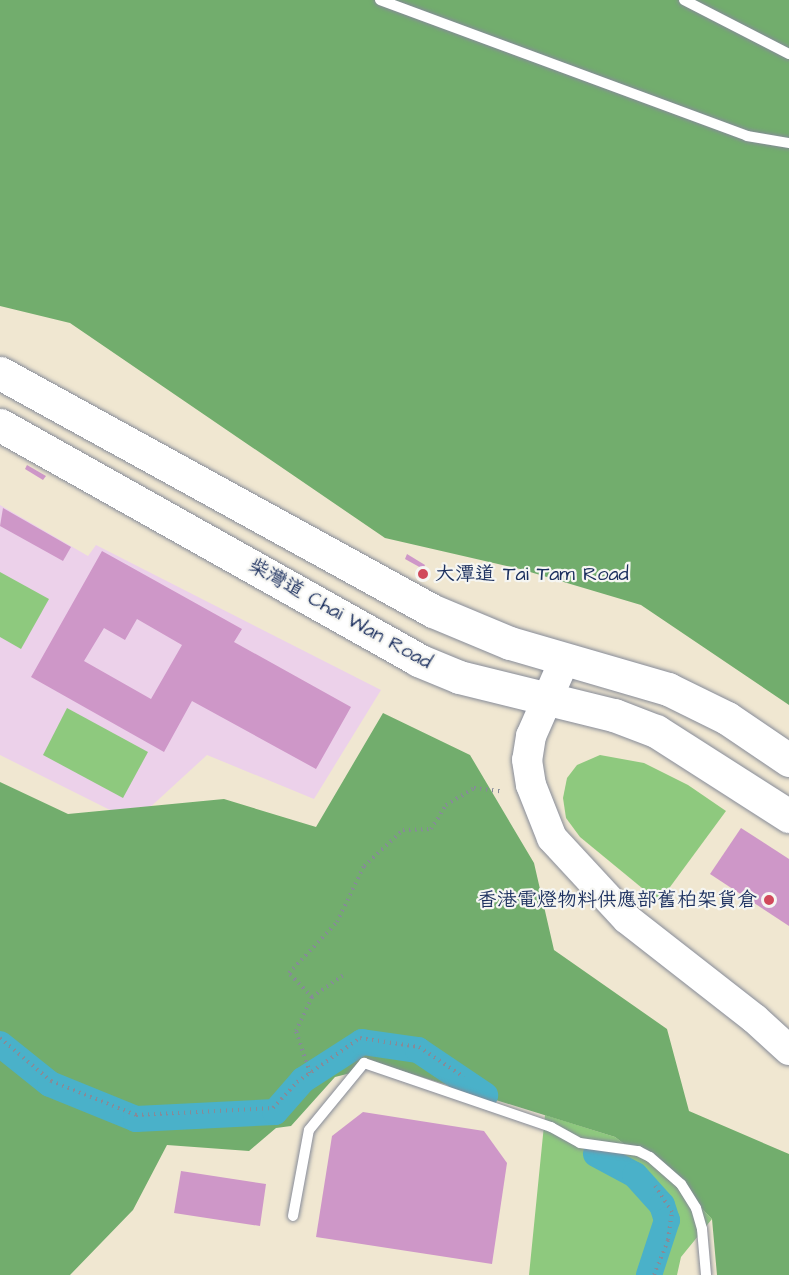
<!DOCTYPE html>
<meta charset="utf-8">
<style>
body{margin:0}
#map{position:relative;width:789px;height:1275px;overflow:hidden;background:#f0e7d1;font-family:"Architects Daughter","LXGW WenKai TC",sans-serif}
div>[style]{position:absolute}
.built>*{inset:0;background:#ecd1ea}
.green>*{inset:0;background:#8ec97e}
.forest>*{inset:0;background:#72ad6d}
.canal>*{height:26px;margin:-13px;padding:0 13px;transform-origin:13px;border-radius:13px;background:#4ab1c9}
.building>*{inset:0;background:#ce97c8}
.path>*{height:4px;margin-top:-2px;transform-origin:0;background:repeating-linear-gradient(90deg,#868b98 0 1.5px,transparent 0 6px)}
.roads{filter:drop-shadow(0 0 2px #868b98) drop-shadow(0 0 2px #868b98)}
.service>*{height:10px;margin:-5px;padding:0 5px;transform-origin:5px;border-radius:5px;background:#fff}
.secondary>*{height:30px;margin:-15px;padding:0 15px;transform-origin:15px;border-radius:15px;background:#fff}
.primary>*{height:33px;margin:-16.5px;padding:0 16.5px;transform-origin:16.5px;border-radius:16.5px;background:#fff}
.dots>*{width:16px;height:16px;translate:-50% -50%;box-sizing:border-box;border:3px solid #f6f6f2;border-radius:50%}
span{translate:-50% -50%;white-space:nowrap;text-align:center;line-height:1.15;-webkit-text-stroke:4.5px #f6f6f2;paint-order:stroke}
.poi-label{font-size:20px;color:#1b2f5e}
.left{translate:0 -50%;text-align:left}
.right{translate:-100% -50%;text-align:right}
.street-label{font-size:20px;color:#1b2f5e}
</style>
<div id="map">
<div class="built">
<i style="clip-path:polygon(0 505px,88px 556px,96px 545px,381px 690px,314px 799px,207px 755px,134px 822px,0 755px)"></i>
</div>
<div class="green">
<i style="clip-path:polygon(0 572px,49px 599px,21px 649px,0 637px)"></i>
<i style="clip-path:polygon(67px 708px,148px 752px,123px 798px,43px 755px)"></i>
<i style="clip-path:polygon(600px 755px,644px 763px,688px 785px,726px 811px,659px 902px,580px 837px,566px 818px,563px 798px,567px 778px,577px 765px)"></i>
<i style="clip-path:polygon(545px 1115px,615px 1137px,682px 1188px,712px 1219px,681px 1257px,677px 1275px,529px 1275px)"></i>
</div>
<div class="forest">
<i style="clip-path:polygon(0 0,789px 0,789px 705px,641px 605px,520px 569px,385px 538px,70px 323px,0 306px)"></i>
<i style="clip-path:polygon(383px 713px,470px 755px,534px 863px,554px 950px,667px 1029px,689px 1111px,789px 1154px,789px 1275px,717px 1275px,712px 1219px,682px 1188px,615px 1137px,383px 1065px,335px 1077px,291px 1126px,276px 1128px,249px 1151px,167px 1145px,133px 1210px,70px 1275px,0 1275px,0 782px,68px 814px,224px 799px,316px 827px)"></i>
</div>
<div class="canal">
<i style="left:0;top:1044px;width:64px;rotate:38.7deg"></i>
<i style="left:50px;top:1084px;width:93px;rotate:22.1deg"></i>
<i style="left:136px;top:1119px;width:139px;rotate:-2.9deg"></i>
<i style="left:275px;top:1112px;width:43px;rotate:-48.8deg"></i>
<i style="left:303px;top:1080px;width:70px;rotate:-32.8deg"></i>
<i style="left:362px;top:1042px;width:57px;rotate:8.1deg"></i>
<i style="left:418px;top:1050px;width:81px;rotate:33.9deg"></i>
<i style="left:596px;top:1154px;width:44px;rotate:28.3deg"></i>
<i style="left:635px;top:1175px;width:40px;rotate:48deg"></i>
<i style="left:662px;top:1205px;width:16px;rotate:72deg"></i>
<i style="left:667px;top:1220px;width:58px;rotate:108.1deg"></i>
</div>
<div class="building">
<i style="clip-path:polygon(27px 465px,46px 476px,43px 480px,25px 469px)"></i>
<i style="clip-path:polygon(3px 508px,71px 547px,63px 561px,0 526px)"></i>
<i style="clip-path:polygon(evenodd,102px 551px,242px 629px,234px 642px,351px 707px,316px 769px,192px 701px,164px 752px,31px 677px,102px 551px,137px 619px,182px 645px,151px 699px,84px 661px,104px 628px,125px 640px,137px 619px)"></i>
<i style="clip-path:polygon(407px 554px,425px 565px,423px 569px,405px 559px)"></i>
<i style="clip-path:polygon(741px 828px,789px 859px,789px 926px,710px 874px)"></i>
<i style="clip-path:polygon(363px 1112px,484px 1131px,507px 1163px,492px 1264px,316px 1237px,332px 1136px)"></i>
<i style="clip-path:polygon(181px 1171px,266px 1184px,260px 1226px,174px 1213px)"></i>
</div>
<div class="path">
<i style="left:312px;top:997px;width:39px;rotate:-35deg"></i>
<i style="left:0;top:1038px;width:67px;rotate:40.1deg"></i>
<i style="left:51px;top:1081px;width:92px;rotate:21.8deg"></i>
<i style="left:136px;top:1115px;width:137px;rotate:-2.9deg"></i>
<i style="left:273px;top:1108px;width:35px;rotate:-47deg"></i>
<i style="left:297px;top:1082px;width:77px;rotate:-34.9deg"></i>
<i style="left:360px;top:1038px;width:60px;rotate:8.7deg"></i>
<i style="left:419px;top:1047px;width:54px;rotate:33.7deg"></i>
<i style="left:310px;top:1073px;width:44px;rotate:-108.4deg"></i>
<i style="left:296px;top:1031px;width:38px;rotate:-65deg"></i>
<i style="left:312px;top:997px;width:33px;rotate:-134deg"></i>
<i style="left:289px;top:973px;width:70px;rotate:-46.7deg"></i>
<i style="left:337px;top:922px;width:62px;rotate:-64.3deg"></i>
<i style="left:364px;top:866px;width:53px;rotate:-42.7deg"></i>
<i style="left:403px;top:830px;width:28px;rotate:-2deg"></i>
<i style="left:431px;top:829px;width:28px;rotate:-58deg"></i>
<i style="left:446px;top:805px;width:33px;rotate:-31deg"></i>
<i style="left:474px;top:788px;width:26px;rotate:7deg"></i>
<i style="left:654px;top:1275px;width:38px;rotate:-68deg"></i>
<i style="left:668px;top:1240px;width:28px;rotate:-82deg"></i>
<i style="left:672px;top:1212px;width:31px;rotate:-123deg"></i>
</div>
<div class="roads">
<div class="service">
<i style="left:380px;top:0;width:391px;rotate:20.3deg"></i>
<i style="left:747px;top:136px;width:43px;rotate:9.5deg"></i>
<i style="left:684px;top:0;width:118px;rotate:27.2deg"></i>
<i style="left:293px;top:1216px;width:87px;rotate:-79.5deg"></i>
<i style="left:309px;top:1130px;width:87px;rotate:-50.6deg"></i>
<i style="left:364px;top:1063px;width:198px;rotate:18.9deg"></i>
<i style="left:551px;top:1127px;width:33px;rotate:29deg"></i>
<i style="left:580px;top:1143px;width:59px;rotate:7.9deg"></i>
<i style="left:638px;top:1151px;width:13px;rotate:27deg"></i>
<i style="left:650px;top:1157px;width:41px;rotate:41.1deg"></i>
<i style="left:681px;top:1184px;width:28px;rotate:58deg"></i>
<i style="left:696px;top:1208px;width:22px;rotate:74deg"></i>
<i style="left:702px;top:1229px;width:46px;rotate:85deg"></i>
</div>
<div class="secondary">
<i style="left:564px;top:661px;width:82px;rotate:113.7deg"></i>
<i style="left:531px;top:736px;width:24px;rotate:99deg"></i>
<i style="left:527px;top:760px;width:25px;rotate:81deg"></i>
<i style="left:531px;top:785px;width:57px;rotate:68.4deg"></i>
<i style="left:552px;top:838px;width:110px;rotate:47.2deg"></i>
<i style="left:627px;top:919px;width:162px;rotate:38deg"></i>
<i style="left:755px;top:1019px;width:46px;rotate:42.4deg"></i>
</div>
<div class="primary">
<i style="left:0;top:373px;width:494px;rotate:28.8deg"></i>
<i style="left:433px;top:611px;width:83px;rotate:22.6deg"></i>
<i style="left:510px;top:643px;width:165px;rotate:16.2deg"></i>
<i style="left:668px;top:689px;width:66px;rotate:26.2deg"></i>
<i style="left:727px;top:718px;width:75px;rotate:34.1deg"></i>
<i style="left:0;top:425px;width:480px;rotate:29.3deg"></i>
<i style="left:418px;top:660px;width:44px;rotate:22.5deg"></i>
<i style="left:459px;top:677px;width:160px;rotate:13.8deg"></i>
<i style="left:614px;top:715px;width:45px;rotate:20.9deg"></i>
<i style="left:656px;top:731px;width:158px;rotate:32.6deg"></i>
</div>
</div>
<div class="dots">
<i style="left:423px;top:574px;background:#d1495b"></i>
<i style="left:769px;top:900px;background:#d1495b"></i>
</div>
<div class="poi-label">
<span class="left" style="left:435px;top:574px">大潭道 Tai Tam Road</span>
<span class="right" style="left:757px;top:900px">香港電燈物料供應部舊柏架貨倉</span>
</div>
<div class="street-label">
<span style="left:340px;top:614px;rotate:29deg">柴灣道 Chai Wan Road</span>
</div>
</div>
